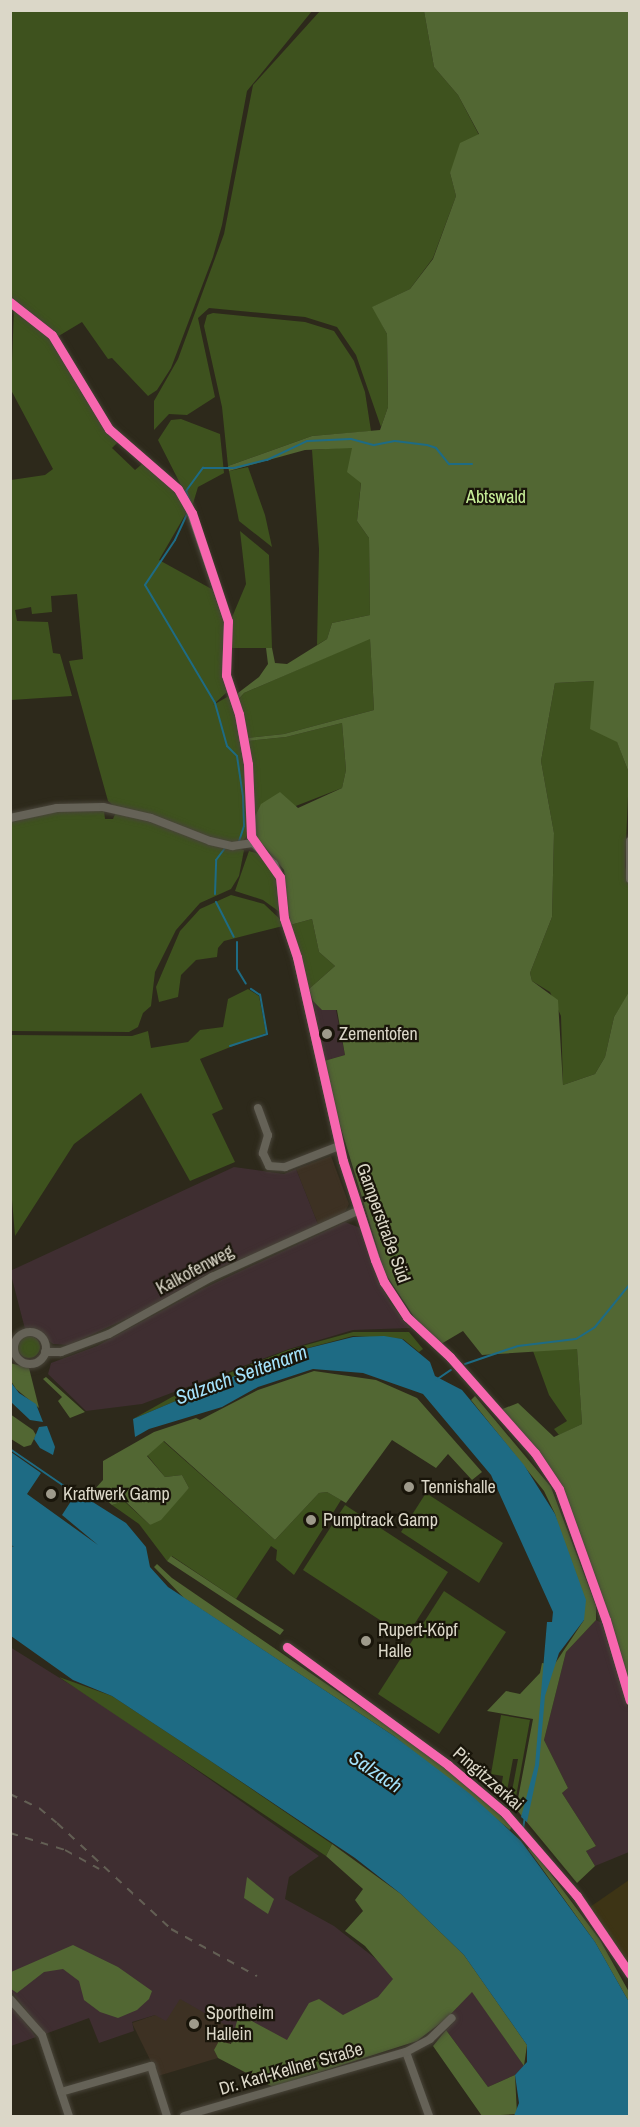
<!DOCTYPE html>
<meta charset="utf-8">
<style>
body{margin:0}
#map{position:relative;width:640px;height:2127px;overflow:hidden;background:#2d291b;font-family:"Archivo Narrow",sans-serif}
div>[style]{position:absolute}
.commercial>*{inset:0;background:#3d3123}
.industrial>*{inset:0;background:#3f2e31}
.built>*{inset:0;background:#3d3415}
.green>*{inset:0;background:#3e521e}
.round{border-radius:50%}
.forest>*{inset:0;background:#526733}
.water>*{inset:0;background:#1e6b84}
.stream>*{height:2px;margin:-1px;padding:0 1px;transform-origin:1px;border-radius:1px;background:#1e6b84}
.roads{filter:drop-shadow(0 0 2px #484439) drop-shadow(0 0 2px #484439)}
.minor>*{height:8px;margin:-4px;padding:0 4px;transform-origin:4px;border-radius:4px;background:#656257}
.minor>.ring{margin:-4px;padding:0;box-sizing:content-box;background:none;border:8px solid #656257;border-radius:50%}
.rail>*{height:2px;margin-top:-1px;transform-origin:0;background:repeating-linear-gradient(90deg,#635f54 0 8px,transparent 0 16px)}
.cycleway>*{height:9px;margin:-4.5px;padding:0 4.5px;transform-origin:4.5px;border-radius:4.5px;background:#f766af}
.dots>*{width:16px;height:16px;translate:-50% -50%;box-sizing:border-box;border:3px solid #19150a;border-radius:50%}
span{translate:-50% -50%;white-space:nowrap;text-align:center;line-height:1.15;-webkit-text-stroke:4.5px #19150a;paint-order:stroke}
.park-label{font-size:18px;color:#c8ef99}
.poi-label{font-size:18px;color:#dbd7c8}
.left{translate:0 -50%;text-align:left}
.street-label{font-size:18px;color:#dbd7c8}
.water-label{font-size:20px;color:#a5e3fc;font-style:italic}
.frame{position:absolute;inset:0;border:12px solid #dbd7c8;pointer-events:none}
</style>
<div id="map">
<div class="commercial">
<i style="clip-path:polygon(331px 1156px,349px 1204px,345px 1212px,319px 1227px,296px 1169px)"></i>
<i style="clip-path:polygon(179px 1998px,235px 2030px,236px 2035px,230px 2044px,214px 2050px,218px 2058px,158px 2076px,132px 2023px,155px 2015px)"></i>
</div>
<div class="industrial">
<i style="clip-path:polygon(313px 1001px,322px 1010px,336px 1010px,345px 1055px,324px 1061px)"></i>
<i style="clip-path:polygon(234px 1167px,284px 1174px,296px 1169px,319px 1227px,214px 1270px,152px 1307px,69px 1345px,53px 1344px,34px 1328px,25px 1329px,10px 1271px)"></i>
<i style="clip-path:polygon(345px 1222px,363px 1229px,376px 1274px,389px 1301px,410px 1328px,353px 1330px,289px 1349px,142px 1404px,86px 1411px,48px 1374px,51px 1363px,97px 1346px,202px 1289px)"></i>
<i style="clip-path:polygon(596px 1620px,602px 1623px,629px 1712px,629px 1852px,595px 1866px,586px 1851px,596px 1846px,562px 1793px,568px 1788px,544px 1740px,566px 1652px)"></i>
<i style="clip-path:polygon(10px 1647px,111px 1710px,319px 1856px,289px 1877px,285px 1899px,334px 1926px,436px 2006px,264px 2047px,180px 1999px,166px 2021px,155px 2015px,132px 2022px,134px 2031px,99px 2043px,89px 2018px,45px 2034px,11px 1991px)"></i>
<i style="clip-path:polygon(472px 1991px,524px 2066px,515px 2075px,488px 2087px,446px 2030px,452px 2024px,447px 2018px)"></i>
<i style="clip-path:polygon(11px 2004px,36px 2037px,11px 2046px)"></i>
</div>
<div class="built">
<i style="clip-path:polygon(629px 1880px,629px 1967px,590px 1907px)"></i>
</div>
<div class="green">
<i style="clip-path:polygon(10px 11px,312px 11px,247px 91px,222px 225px,213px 257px,171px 368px,157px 390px,148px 396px,112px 358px,108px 359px,82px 322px,57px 337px,11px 298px)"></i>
<i style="clip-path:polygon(320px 11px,424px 11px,434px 67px,458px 95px,479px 135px,450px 173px,456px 196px,433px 258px,410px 289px,373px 307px,387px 334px,388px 407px,381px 427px,356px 355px,337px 327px,305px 317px,209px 308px,198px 318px,215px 397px,187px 415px,169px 414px,154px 430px,154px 401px,178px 359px,224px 234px,253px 85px)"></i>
<i style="clip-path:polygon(14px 307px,49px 335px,68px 362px,96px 416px,118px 442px,112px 448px,135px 470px,142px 464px,169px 485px,188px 510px,159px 560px,217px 592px,225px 618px,222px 677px,227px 692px,213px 705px,229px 696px,237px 715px,247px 774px,248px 835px,241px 843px,222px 842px,115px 807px,108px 801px,69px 661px,83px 659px,77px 594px,51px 596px,52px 612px,32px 614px,31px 607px,15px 610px,17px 621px,48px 622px,53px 653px,60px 654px,72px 696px,11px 700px,11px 480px,45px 475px,53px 469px,11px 390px)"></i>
<i style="clip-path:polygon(213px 313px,305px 322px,334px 331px,354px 361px,365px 392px,371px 431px,312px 436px,228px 466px,222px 407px,204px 326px,207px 315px)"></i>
<i style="clip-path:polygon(181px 419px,220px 434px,224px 473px,198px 487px,192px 507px,158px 440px,171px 420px)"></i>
<i style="clip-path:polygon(352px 447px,361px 482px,357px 521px,369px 538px,370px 615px,332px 623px,327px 639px,317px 645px,319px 549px,312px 450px)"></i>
<i style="clip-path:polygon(248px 467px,265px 515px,272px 547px,239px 521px,229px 471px)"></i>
<i style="clip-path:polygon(240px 531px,269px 555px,272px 648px,229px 648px,230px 622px,246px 584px)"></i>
<i style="clip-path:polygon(370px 638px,374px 710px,284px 734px,247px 738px,237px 701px,244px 693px)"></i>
<i style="clip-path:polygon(594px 681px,629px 773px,625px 866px,630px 889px,630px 992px,614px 1017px,605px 1057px,595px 1074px,563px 1085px,561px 1016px,550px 992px,532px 981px,530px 973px,552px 917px,554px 833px,541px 761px,555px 683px)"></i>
<i style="clip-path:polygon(342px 723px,346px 770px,342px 788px,252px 823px,254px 781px,248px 741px,286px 737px)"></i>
<i style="clip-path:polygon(65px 810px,104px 810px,105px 819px,113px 819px,116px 812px,244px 850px,239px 876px,231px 889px,200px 903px,176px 930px,155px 972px,151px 1006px,143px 1013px,138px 1027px,129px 1032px,11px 1031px,11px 820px)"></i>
<i style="clip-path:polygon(249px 851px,259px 854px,274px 868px,281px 913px,263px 900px,235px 891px)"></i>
<i style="clip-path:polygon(231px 895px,264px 904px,283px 922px,283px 926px,224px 941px,218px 948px,217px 957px,196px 960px,181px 975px,178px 997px,159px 1002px,156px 987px,180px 931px,200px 909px)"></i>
<i style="clip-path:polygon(312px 919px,319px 952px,335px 966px,309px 989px,290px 925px)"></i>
<i style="clip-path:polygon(248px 989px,259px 996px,266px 1033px,200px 1059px,223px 1109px,212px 1114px,235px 1162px,190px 1181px,141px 1093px,74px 1144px,15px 1236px,10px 1175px,11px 1035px,132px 1036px,148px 1031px,151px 1048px,188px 1042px,200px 1030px,223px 1027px,228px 999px)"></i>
<i style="clip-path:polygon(353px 1332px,409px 1332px,423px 1349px,419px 1352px,403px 1339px,353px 1336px,289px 1353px,133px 1419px,172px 1397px,234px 1371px,288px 1350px)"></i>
<i class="round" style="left:18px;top:1336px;width:22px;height:22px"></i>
<i style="clip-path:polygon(577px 1348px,582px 1424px,559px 1435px,554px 1429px,567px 1421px,549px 1395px,533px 1351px)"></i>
<i style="clip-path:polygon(163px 1441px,275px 1540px,319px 1493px,327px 1492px,341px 1500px,294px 1575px,276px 1560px,277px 1550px,271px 1546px,236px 1599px,172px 1556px,167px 1561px,139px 1524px,112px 1505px,124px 1501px,150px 1525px,189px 1488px,182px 1475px,165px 1477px,147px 1455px)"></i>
<i style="clip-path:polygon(426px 1493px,503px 1543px,479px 1583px,401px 1532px)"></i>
<i style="clip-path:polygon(345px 1505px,448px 1572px,406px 1637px,303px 1570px)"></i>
<i style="clip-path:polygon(444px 1591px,506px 1632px,439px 1734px,378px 1694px)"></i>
<i style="clip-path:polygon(59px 1677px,112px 1696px,209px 1760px,332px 1844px,326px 1856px)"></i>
<i style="clip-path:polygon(501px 1715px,530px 1720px,514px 1808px,509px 1807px,518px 1759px,513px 1759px,506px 1796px,500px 1795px,503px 1776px,491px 1774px)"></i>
</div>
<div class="forest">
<i style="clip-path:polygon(424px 11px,629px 11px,629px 773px,617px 742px,590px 729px,594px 681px,555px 683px,541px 761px,554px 833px,552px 917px,530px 973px,532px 981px,558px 1000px,563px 1085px,595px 1074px,605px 1057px,614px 1017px,629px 992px,629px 1687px,565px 1493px,552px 1471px,500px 1410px,518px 1403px,554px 1437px,582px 1424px,577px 1349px,482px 1355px,463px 1331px,441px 1344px,414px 1317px,385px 1273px,329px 1089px,324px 1061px,345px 1055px,337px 1010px,322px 1010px,313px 1001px,309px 989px,335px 966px,319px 952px,312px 919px,290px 925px,284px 870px,258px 839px,252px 823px,261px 804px,280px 792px,298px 808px,342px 788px,346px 770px,342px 723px,286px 737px,248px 741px,247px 738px,284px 734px,374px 710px,370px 639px,244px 693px,237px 701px,238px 693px,259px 677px,268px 664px,266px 648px,272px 648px,275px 663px,287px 664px,327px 639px,332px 623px,370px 615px,369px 538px,357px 521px,361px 483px,347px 472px,352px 448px,305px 450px,229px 471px,228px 466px,312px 436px,380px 430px,388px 407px,387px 334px,372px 307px,410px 289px,433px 259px,456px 196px,450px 173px,460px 143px,479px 134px,458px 95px,434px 67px)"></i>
<i style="clip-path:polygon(10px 1363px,29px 1368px,39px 1408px,16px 1389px,11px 1381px)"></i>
<i style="clip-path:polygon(314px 1371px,376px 1380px,417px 1398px,482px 1472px,472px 1480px,448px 1454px,436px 1468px,392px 1440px,346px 1503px,327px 1492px,319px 1493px,275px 1540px,164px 1441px,147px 1456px,165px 1477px,182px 1475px,189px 1488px,161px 1520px,150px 1525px,125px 1501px,112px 1505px,94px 1490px,103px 1480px,103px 1461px,154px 1432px,196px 1418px,200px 1420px,258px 1390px)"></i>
<i style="clip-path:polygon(46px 1377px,85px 1412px,70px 1418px,58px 1401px,62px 1397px,43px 1379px)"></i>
<i style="clip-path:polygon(475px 1396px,551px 1487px,596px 1606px,596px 1620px,566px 1652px,544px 1740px,568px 1788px,562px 1793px,596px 1846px,586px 1851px,595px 1866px,577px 1883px,516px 1809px,533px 1719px,487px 1711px,506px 1691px,520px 1694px,540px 1673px,542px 1663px,554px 1665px,584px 1620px,555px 1514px,544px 1491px,471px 1400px)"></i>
<i style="clip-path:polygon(10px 1414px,33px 1430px,36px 1435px,31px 1445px,24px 1447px,11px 1439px)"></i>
<i style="clip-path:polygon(171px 1556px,236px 1599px,284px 1630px,280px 1635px,167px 1561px)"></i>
<i style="clip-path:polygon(157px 1564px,172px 1578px,443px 1764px,512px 1826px,510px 1830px,394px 1736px,184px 1598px,154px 1567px)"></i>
<i style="clip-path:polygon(332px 1844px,401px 1894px,464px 1955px,527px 2045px,524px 2066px,472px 1992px,447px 2018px,417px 2041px,273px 2087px,218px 2058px,214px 2050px,219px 2041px,231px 2044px,237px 2021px,250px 2020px,287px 2040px,309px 2003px,319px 1999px,343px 2015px,378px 1997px,393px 1979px,365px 1946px,345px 1931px,363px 1911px,355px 1900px,363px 1889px,326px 1856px)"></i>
<i style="clip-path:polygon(530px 1846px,600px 1940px,629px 1992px,629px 2002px,595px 1942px,528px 1849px)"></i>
<i style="clip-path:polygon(247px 1877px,274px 1899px,268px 1914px,244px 1898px)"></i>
<i style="clip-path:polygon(73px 1945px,118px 1967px,152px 1991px,149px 1999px,137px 2010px,118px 2018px,100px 2012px,84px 2000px,79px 1981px,63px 1969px,44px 1972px,17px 1993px,11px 1989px,11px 1972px)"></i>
<i style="clip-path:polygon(446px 2030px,488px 2087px,515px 2075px,517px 2114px,482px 2116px,433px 2046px)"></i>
</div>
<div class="water">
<i style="clip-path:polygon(384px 1336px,402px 1339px,430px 1362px,435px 1376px,462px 1390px,524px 1465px,555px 1514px,586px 1600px,584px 1620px,559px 1653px,545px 1696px,539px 1765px,527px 1822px,521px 1817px,535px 1765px,547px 1622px,552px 1622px,553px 1612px,491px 1475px,423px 1394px,363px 1373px,313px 1369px,258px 1387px,222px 1407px,149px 1429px,135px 1437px,133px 1419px,289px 1353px,353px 1337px)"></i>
<i style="clip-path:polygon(10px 1381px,19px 1393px,36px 1404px,43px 1422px,30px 1420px,11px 1402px)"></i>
<i style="clip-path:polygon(47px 1426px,55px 1447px,53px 1455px,40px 1448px,34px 1439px,39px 1427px)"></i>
<i style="clip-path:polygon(11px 1452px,41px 1473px,27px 1494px,98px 1545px,62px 1515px,75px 1495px,80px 1494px,126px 1523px,146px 1547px,150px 1567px,168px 1587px,394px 1736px,469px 1793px,521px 1841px,595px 1942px,629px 2002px,629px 2116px,514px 2116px,519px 2103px,515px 2075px,527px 2062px,527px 2045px,464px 1955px,401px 1894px,355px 1858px,209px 1760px,112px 1696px,73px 1680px,11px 1636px,11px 1546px,14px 1547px,10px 1544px)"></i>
</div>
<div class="stream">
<i style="left:191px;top:504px;width:14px;rotate:-111deg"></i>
<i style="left:186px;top:491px;width:29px;rotate:-54deg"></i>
<i style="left:203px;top:468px;width:31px"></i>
<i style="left:234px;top:468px;width:34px;rotate:-14deg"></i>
<i style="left:267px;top:460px;width:44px;rotate:-25.4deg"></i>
<i style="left:307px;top:441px;width:44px;rotate:-2.6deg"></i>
<i style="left:351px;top:439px;width:24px;rotate:15deg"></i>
<i style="left:374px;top:445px;width:21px;rotate:-11deg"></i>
<i style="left:395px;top:441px;width:32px;rotate:7deg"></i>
<i style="left:427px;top:445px;width:9px;rotate:18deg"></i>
<i style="left:436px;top:448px;width:21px;rotate:51deg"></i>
<i style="left:449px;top:464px;width:23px"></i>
<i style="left:188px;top:512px;width:31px;rotate:115deg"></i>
<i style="left:175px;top:540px;width:54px;rotate:123.7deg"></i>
<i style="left:145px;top:585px;width:137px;rotate:59.3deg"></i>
<i style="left:215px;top:703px;width:45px;rotate:74.4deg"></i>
<i style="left:227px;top:746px;width:14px;rotate:45deg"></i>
<i style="left:237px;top:756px;width:40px;rotate:81.5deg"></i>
<i style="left:243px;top:796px;width:30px;rotate:88deg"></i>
<i style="left:244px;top:826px;width:16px;rotate:108deg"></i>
<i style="left:215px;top:894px;width:34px;rotate:-88deg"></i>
<i style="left:216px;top:860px;width:15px;rotate:-53deg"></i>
<i style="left:216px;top:902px;width:39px;rotate:63deg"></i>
<i style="left:237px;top:942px;width:27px;rotate:90deg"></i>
<i style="left:237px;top:969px;width:17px;rotate:59deg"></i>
<i style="left:230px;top:1046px;width:39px;rotate:-18deg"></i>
<i style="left:267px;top:1034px;width:40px;rotate:-100deg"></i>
<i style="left:260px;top:995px;width:11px;rotate:-146deg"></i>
<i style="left:465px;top:1364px;width:56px;rotate:-18.8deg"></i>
<i style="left:518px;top:1346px;width:58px;rotate:-6.9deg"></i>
<i style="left:576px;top:1339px;width:22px;rotate:-32deg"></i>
<i style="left:595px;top:1327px;width:55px;rotate:-50.9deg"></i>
<i style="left:436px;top:1380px;width:18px;rotate:-34deg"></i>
<i style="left:10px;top:1449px;width:85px;rotate:34.4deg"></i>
<i style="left:523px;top:1829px;width:12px;rotate:-81deg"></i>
</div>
<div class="roads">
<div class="minor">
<i style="left:10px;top:302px;width:53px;rotate:38.2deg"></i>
<i style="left:52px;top:335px;width:110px;rotate:58.8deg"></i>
<i style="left:109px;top:429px;width:91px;rotate:41deg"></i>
<i style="left:178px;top:489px;width:19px;rotate:58deg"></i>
<i style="left:188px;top:505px;width:123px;rotate:71deg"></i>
<i style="left:228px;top:621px;width:54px;rotate:92.1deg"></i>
<i style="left:226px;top:675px;width:41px;rotate:71.6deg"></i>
<i style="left:239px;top:714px;width:51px;rotate:79.8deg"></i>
<i style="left:248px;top:764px;width:79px;rotate:86.4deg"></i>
<i style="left:10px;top:818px;width:48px;rotate:-12deg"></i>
<i style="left:57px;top:808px;width:46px;rotate:-1.2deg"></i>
<i style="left:103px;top:807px;width:49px;rotate:12.9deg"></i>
<i style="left:151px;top:818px;width:63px;rotate:21.3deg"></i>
<i style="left:210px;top:841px;width:23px;rotate:13deg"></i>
<i style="left:232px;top:846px;width:21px;rotate:-8deg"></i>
<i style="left:630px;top:841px;width:38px;rotate:90deg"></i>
<i style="left:253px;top:843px;width:30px;rotate:45deg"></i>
<i style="left:274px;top:864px;width:14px;rotate:65deg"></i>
<i style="left:280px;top:877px;width:41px;rotate:84.4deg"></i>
<i style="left:284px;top:918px;width:41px;rotate:71.6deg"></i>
<i style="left:297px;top:957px;width:209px;rotate:77.3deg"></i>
<i style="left:343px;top:1161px;width:128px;rotate:71.3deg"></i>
<i style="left:384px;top:1282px;width:42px;rotate:56.7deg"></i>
<i style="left:407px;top:1317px;width:59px;rotate:42.9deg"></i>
<i style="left:450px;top:1357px;width:128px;rotate:48.5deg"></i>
<i style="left:535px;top:1453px;width:43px;rotate:56.3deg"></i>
<i style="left:559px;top:1489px;width:139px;rotate:70.3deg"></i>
<i style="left:606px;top:1620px;width:84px;rotate:73.5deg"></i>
<i style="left:258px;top:1108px;width:29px;rotate:70deg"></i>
<i style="left:268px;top:1135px;width:19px;rotate:106deg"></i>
<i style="left:263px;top:1153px;width:14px;rotate:65deg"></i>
<i style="left:269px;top:1166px;width:16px;rotate:4deg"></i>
<i style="left:285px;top:1167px;width:58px;rotate:-21.3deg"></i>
<i class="ring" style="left:14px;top:1332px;width:24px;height:24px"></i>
<i style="left:45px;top:1352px;width:16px"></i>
<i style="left:61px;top:1352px;width:51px;rotate:-20.6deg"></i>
<i style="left:109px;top:1334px;width:118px;rotate:-29deg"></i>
<i style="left:212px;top:1277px;width:162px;rotate:-24.4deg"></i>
<i style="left:287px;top:1647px;width:200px;rotate:36.2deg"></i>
<i style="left:448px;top:1765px;width:75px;rotate:40.1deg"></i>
<i style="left:505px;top:1813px;width:110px;rotate:49.1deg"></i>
<i style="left:577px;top:1896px;width:94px;rotate:55.8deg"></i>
<i style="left:10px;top:1999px;width:48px;rotate:48.4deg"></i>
<i style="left:42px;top:2035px;width:85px;rotate:71.6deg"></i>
<i style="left:406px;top:2052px;width:68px;rotate:70.2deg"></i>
<i style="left:61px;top:2092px;width:94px;rotate:-16.1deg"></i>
<i style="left:151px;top:2066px;width:52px;rotate:72.3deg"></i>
<i style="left:184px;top:2116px;width:231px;rotate:-16.1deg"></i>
<i style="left:406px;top:2052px;width:27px;rotate:-28deg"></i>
<i style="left:430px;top:2039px;width:30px;rotate:-44deg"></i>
</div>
</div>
<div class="rail">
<i style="left:10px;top:1794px;width:32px;rotate:26deg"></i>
<i style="left:39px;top:1808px;width:23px;rotate:40deg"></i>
<i style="left:57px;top:1823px;width:156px;rotate:42.9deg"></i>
<i style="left:171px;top:1929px;width:98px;rotate:28.7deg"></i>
<i style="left:10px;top:1833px;width:58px;rotate:17.2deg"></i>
<i style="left:65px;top:1850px;width:39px;rotate:29deg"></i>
</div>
<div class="cycleway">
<i style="left:10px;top:302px;width:53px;rotate:38.2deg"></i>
<i style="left:52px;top:335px;width:110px;rotate:58.8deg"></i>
<i style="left:109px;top:429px;width:91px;rotate:41deg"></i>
<i style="left:178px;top:489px;width:28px;rotate:60deg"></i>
<i style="left:192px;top:513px;width:114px;rotate:71.6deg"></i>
<i style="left:228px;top:621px;width:54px;rotate:92.1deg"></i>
<i style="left:226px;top:675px;width:41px;rotate:71.6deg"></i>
<i style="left:239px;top:714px;width:51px;rotate:79.8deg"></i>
<i style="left:248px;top:764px;width:72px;rotate:87.6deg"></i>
<i style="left:251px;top:836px;width:50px;rotate:54.7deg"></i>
<i style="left:280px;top:877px;width:41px;rotate:84.4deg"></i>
<i style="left:284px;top:918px;width:41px;rotate:71.6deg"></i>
<i style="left:297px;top:957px;width:209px;rotate:77.3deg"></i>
<i style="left:343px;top:1161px;width:104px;rotate:72.1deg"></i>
<i style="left:375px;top:1260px;width:24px;rotate:68deg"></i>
<i style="left:384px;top:1282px;width:42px;rotate:56.7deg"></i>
<i style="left:407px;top:1317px;width:59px;rotate:42.9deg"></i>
<i style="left:450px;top:1357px;width:128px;rotate:48.5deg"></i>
<i style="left:535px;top:1453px;width:43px;rotate:56.3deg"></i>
<i style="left:559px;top:1489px;width:139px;rotate:70.3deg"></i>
<i style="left:606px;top:1620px;width:84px;rotate:73.5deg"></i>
<i style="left:287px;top:1647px;width:200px;rotate:36.2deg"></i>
<i style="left:448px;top:1765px;width:75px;rotate:40.1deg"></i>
<i style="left:505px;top:1813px;width:110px;rotate:49.1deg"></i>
<i style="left:577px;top:1896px;width:94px;rotate:55.8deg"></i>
</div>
<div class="dots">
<i style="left:327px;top:1034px;background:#9e9a8b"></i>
<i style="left:409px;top:1487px;background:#9e9a8b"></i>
<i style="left:51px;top:1494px;background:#9e9a8b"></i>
<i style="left:311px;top:1520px;background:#9e9a8b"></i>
<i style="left:366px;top:1641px;background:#9e9a8b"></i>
<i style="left:194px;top:2024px;background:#9e9a8b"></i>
</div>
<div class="park-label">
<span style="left:496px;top:497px">Abtswald</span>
</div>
<div class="poi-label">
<span class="left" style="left:339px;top:1034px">Zementofen</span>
<span class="left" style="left:421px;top:1487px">Tennishalle</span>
<span class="left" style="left:63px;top:1494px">Kraftwerk Gamp</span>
<span class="left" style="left:323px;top:1520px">Pumptrack Gamp</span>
<span class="left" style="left:378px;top:1641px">Rupert-Köpf<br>Halle</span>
<span class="left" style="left:206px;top:2024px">Sportheim<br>Hallein</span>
</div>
<div class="street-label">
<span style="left:383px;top:1223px;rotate:70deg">Gamperstraße Süd</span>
<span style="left:195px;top:1270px;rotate:-28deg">Kalkofenweg</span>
<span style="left:488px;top:1779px;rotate:41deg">Pingitzzerkai</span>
<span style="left:291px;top:2069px;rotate:-16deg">Dr. Karl-Kellner Straße</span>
</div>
<div class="water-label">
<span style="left:241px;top:1374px;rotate:-20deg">Salzach Seitenarm</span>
<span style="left:376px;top:1771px;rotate:34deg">Salzach</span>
</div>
<div class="frame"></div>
</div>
